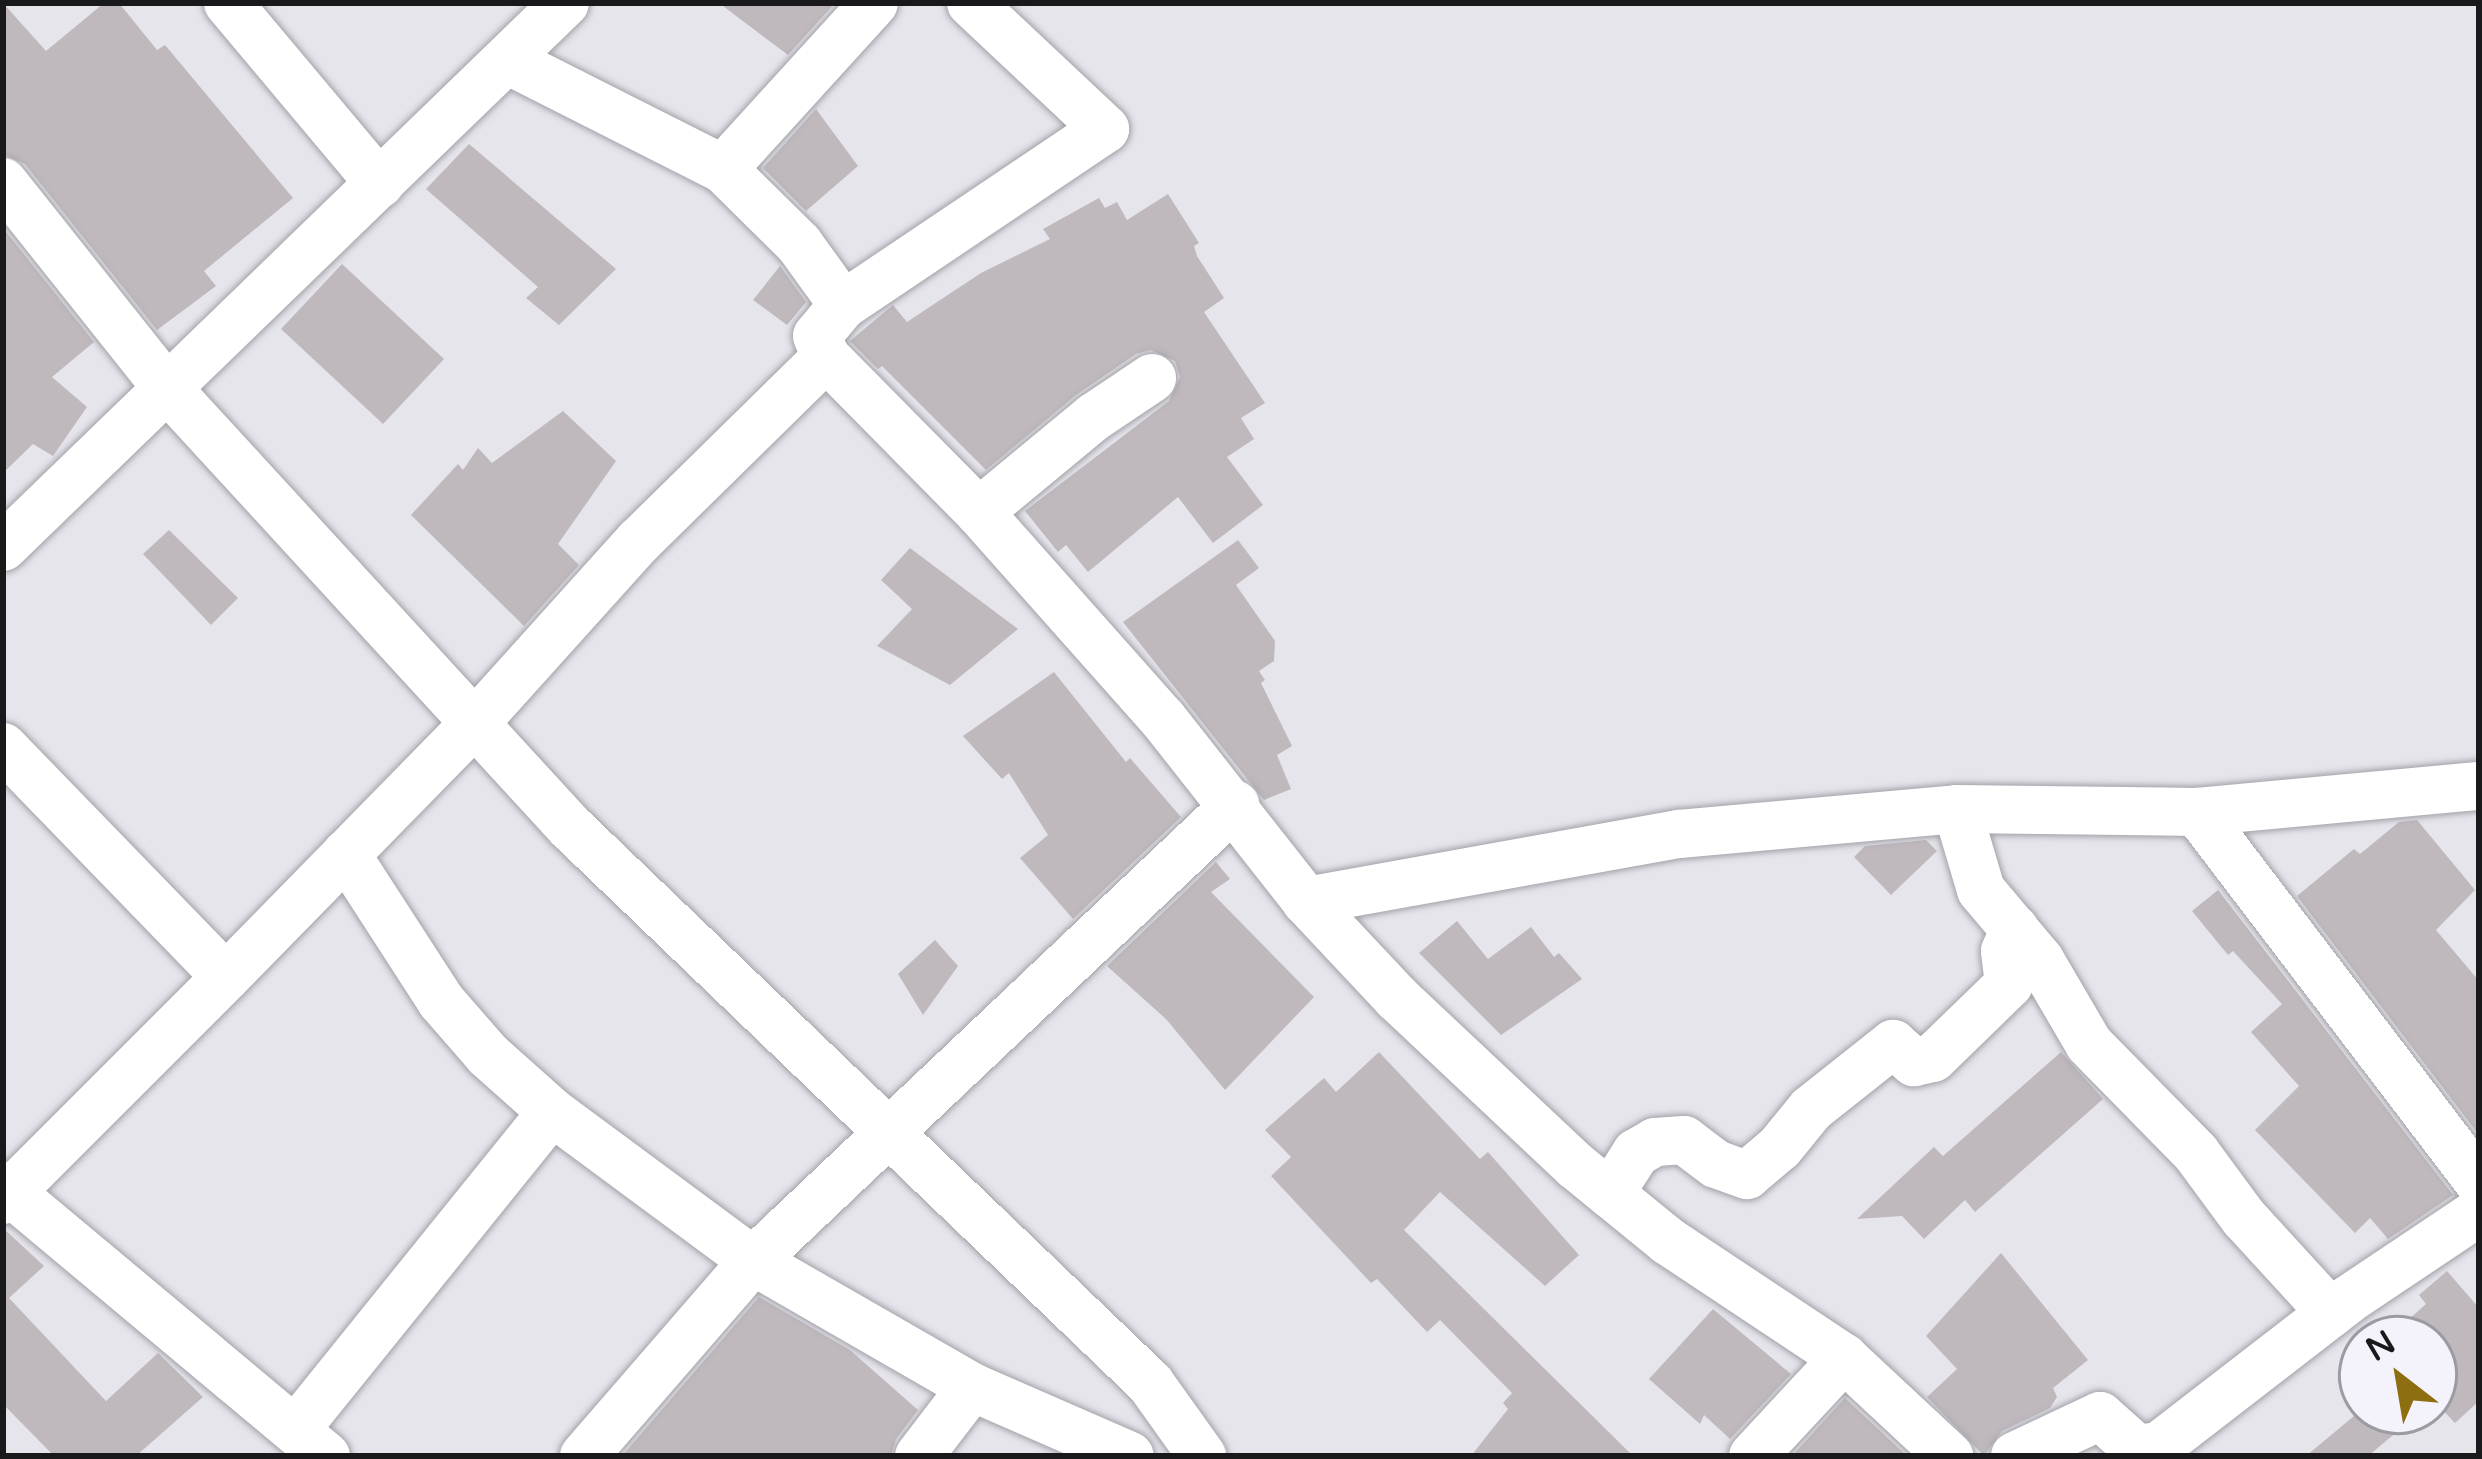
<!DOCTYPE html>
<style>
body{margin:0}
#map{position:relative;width:2482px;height:1459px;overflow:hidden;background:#e6e5ec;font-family:"Varela Round",sans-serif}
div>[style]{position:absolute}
.building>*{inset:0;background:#bfb9be}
.roads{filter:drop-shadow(0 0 3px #a4a2a9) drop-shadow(0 0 3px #a4a2a9)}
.minor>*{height:48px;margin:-24px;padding:0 24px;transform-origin:24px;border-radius:24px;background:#fff}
span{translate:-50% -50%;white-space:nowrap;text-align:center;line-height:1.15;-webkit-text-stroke:9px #f4f2fa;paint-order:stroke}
.frame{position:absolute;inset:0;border:6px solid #19181b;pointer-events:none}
.north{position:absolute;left:2338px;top:1315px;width:120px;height:120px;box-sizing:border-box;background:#f4f2fa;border:3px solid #9c9ba1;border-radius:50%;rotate:329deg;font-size:33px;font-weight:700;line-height:48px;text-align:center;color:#19181b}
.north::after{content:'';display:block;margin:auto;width:42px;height:54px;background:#8d6e11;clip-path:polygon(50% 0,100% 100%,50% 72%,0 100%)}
</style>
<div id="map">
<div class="building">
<i style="clip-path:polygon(3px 3px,46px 51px,104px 3px,119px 3px,157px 50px,165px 45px,293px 198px,204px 271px,216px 286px,157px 330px,25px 164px,3px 154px)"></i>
<i style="clip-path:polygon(719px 3px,835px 3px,788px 55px)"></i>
<i style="clip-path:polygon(816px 109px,858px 166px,806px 211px,763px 168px)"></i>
<i style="clip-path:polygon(469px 144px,616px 269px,559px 325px,526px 298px,538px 287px,426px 189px)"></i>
<i style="clip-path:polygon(1168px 194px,1199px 243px,1194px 246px,1197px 256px,1224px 298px,1204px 312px,1265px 403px,1241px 418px,1254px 439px,1227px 457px,1263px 505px,1213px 543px,1178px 497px,1088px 572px,1066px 545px,1058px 552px,1025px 511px,1169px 401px,1180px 377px,1175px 361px,1151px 350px,1136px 354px,1076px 395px,986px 470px,882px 366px,878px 369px,850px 341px,893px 305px,907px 322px,981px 273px,1050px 239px,1043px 229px,1099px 198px,1105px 208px,1117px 202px,1127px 220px)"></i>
<i style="clip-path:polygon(3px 228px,94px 342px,52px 377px,87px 407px,53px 456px,33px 444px,3px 473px)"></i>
<i style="clip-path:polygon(342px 264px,444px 359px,383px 424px,281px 329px)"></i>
<i style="clip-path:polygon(780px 266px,806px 302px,787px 325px,753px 300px)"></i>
<i style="clip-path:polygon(563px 411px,616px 461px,558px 544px,579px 565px,524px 626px,411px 515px,458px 464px,463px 470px,478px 448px,492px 463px)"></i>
<i style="clip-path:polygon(169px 530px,238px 598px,211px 625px,143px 554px)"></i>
<i style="clip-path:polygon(1238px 540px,1259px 568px,1236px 585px,1275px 641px,1274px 661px,1259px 671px,1265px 680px,1261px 683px,1292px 746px,1277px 755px,1291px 789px,1264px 800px,1123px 622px)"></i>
<i style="clip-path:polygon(910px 548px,1018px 629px,950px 685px,877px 646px,912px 609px,881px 580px)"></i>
<i style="clip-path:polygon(1054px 672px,1126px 762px,1130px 758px,1181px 817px,1073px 919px,1020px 858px,1048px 835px,1009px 773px,1002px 779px,963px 736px)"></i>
<i style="clip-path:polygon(2417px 820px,2475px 890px,2436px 930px,2479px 981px,2479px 1135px,2297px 896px,2354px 849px,2360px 854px,2399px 822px)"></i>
<i style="clip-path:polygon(1926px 840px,1937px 851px,1891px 895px,1854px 857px,1865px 846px)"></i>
<i style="clip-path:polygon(1216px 862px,1230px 879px,1211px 892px,1314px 997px,1225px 1090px,1166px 1019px,1107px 966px)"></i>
<i style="clip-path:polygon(2218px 890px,2453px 1195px,2388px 1239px,2370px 1218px,2355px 1233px,2255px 1130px,2299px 1086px,2251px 1032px,2282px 1004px,2233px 951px,2228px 955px,2192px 911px)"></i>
<i style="clip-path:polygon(1457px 921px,1488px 959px,1531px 927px,1554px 957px,1559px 953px,1582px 979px,1501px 1035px,1419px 953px)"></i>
<i style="clip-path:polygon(935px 940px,958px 966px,923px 1015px,898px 974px)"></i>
<i style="clip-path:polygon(1379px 1052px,1480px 1159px,1488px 1152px,1579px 1255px,1545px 1286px,1440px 1192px,1404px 1230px,1633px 1456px,1471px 1456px,1508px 1409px,1503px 1403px,1512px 1393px,1440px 1320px,1427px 1332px,1377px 1279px,1371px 1283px,1271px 1176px,1291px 1157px,1265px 1130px,1324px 1078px,1336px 1092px)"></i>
<i style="clip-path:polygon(2061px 1052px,2103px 1099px,1975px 1212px,1965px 1200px,1924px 1239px,1902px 1216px,1857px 1219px,1934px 1147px,1943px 1156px)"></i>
<i style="clip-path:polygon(3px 1228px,44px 1266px,9px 1298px,106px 1401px,158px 1353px,203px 1397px,136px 1456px,54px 1456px,3px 1404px)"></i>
<i style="clip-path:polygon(2001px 1253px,2088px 1360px,2053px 1388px,2057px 1397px,2050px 1408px,2002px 1431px,1984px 1456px,1927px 1397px,1957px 1369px,1926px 1336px)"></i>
<i style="clip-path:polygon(2447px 1271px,2479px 1308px,2479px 1401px,2455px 1423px,2434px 1401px,2434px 1339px,2387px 1339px,2426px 1304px,2419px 1295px)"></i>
<i style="clip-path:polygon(759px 1297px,850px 1350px,918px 1410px,896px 1439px,891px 1456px,622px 1456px)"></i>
<i style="clip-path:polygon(1713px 1309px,1791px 1374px,1730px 1439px,1704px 1415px,1700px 1424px,1649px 1379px)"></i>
<i style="clip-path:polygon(1845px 1398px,1907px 1456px,1792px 1456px)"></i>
<i style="clip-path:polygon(2360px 1411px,2422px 1411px,2368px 1456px,2306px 1456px)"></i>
</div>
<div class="roads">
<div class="minor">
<i style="left:228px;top:3px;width:236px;rotate:50deg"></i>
<i style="left:971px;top:3px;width:184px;rotate:43.2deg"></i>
<i style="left:1105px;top:129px;width:316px;rotate:146.1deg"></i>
<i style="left:843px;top:305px;width:40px;rotate:130deg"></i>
<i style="left:817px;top:336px;width:23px;rotate:67deg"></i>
<i style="left:826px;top:357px;width:218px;rotate:45.4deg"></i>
<i style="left:979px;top:512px;width:277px;rotate:48.4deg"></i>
<i style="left:1163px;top:719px;width:231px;rotate:51.8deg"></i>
<i style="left:1306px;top:901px;width:133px;rotate:46.8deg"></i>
<i style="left:1397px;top:998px;width:245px;rotate:43.2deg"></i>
<i style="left:1576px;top:1166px;width:119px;rotate:39.2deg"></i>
<i style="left:1668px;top:1241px;width:211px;rotate:33.6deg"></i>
<i style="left:1844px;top:1358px;width:144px;rotate:43deg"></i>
<i style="left:509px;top:61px;width:240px;rotate:26.8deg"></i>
<i style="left:723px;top:169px;width:107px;rotate:44.6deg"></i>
<i style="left:799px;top:244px;width:75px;rotate:54.2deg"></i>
<i style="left:723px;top:169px;width:224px;rotate:-47.7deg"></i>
<i style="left:3px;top:182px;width:262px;rotate:51.5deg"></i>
<i style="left:166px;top:387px;width:599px;rotate:47.44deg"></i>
<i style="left:571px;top:828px;width:802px;rotate:43.79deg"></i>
<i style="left:1150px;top:1383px;width:90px;rotate:54.5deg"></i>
<i style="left:979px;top:512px;width:149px;rotate:-39.6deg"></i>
<i style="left:1094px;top:417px;width:70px;rotate:-33.9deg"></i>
<i style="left:3px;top:547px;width:782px;rotate:-44.07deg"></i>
<i style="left:3px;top:747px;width:320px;rotate:45.9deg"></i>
<i style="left:226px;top:977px;width:354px;rotate:-45.6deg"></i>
<i style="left:474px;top:724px;width:246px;rotate:-48deg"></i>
<i style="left:639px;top:541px;width:262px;rotate:-44.5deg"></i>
<i style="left:1957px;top:809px;width:84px;rotate:73.5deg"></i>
<i style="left:1981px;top:890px;width:92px;rotate:49.9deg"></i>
<i style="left:2040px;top:960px;width:97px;rotate:59.7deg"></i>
<i style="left:2089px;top:1044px;width:153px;rotate:45.5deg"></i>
<i style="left:2196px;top:1153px;width:81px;rotate:53.6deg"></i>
<i style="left:2244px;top:1218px;width:129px;rotate:47.5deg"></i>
<i style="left:2197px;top:812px;width:465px;rotate:52.7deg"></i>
<i style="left:346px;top:854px;width:175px;rotate:57.1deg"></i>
<i style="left:441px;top:1001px;width:72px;rotate:49deg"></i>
<i style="left:488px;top:1055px;width:86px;rotate:41.7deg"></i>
<i style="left:552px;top:1112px;width:250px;rotate:36.5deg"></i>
<i style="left:753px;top:1261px;width:253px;rotate:29.9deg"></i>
<i style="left:972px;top:1387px;width:172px;rotate:23.6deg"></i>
<i style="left:1306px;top:901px;width:379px;rotate:-10.2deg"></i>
<i style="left:1679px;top:834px;width:279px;rotate:-5.1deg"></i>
<i style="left:1957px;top:809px;width:240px;rotate:0.7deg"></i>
<i style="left:2197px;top:812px;width:283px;rotate:-5.3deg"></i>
<i style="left:3px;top:1186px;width:421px;rotate:39.9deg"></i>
<i style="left:1610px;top:1194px;width:49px;rotate:-57.6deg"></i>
<i style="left:1636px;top:1153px;width:22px;rotate:-30deg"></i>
<i style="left:1655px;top:1142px;width:29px;rotate:-4deg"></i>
<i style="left:1684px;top:1140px;width:40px;rotate:37deg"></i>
<i style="left:1716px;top:1164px;width:33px;rotate:20deg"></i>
<i style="left:1747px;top:1175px;width:43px;rotate:-40.3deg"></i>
<i style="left:1780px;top:1147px;width:49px;rotate:-50.8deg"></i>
<i style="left:1811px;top:1109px;width:105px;rotate:-38.4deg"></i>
<i style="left:1893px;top:1044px;width:28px;rotate:41deg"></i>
<i style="left:1914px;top:1062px;width:19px;rotate:-12deg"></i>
<i style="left:1933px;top:1058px;width:106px;rotate:-44.2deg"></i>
<i style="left:2009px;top:984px;width:33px;rotate:-97deg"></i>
<i style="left:2005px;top:951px;width:24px;rotate:-66deg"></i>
<i style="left:3px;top:1200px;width:315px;rotate:-45deg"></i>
<i style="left:296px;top:1429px;width:407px;rotate:-51.1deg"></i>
<i style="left:584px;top:1456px;width:258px;rotate:-49.1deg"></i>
<i style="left:753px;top:1261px;width:664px;rotate:-43.41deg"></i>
<i style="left:919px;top:1456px;width:87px;rotate:-52.5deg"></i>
<i style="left:1753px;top:1456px;width:134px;rotate:-47.1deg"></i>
<i style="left:2015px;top:1456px;width:94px;rotate:-25.2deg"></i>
<i style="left:2100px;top:1416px;width:50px;rotate:41.7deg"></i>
<i style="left:2137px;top:1449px;width:22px;rotate:-8deg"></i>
<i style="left:2159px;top:1446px;width:240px;rotate:-37.7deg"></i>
<i style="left:2349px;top:1299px;width:156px;rotate:-33.8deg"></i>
</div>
</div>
<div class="frame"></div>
<div class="north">N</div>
</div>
